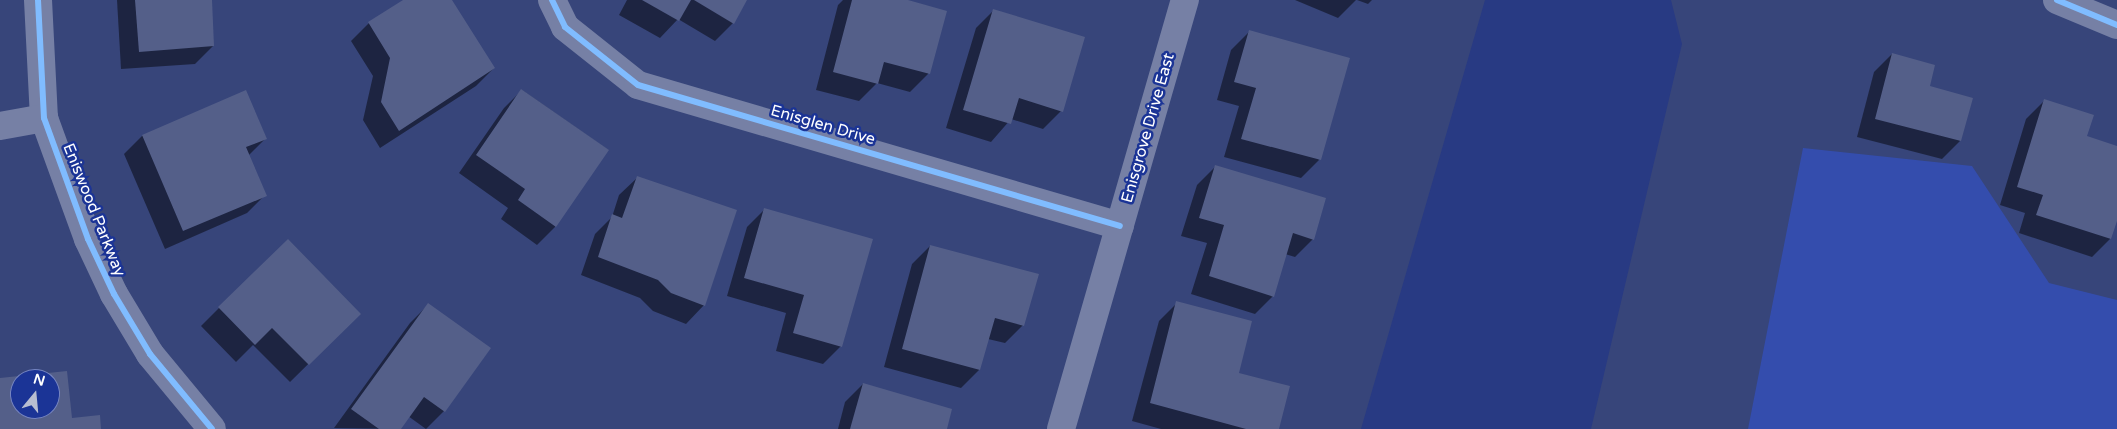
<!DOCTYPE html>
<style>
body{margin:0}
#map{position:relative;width:2117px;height:429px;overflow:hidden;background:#37457a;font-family:"Varela Round",sans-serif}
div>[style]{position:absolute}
.green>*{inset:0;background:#344dad}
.water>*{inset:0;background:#283a83}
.shadow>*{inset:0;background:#0007}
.building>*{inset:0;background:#545f89}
.minor>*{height:28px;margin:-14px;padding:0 14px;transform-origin:14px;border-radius:14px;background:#7680a5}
.cycleway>*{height:6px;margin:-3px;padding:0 3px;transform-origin:3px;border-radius:3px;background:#80bcff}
span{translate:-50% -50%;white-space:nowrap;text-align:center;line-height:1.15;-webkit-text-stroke:5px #1b3496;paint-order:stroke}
.street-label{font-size:16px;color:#fff}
.north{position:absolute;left:10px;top:369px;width:50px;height:50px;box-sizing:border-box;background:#1b3496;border:1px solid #7685c0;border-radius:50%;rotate:17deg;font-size:14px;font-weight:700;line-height:20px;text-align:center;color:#fff}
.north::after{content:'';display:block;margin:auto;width:18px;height:22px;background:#b9bed0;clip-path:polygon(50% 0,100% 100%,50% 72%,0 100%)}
</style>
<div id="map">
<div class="green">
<i style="clip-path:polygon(1803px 148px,1972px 166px,2049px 283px,2117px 300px,2117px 429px,1748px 429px)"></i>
</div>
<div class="water">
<i style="clip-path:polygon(1485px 0,1671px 0,1682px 44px,1591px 429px,1361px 429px)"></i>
</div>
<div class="shadow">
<i style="clip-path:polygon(117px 0,210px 0,213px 46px,195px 64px,121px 69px)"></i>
<i style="clip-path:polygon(405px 0,450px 0,494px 68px,476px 86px,380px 148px,363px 120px,373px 76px,351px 41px,369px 23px)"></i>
<i style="clip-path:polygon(627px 0,746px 0,733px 23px,715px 41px,678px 19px,660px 38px,619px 15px)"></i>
<i style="clip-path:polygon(843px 0,903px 0,945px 12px,928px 74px,910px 92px,877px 83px,859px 101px,816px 90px,838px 5px)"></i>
<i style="clip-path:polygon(1295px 0,1356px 0,1338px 18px)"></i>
<i style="clip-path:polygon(1357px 0,1372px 0,1368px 4px)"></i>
<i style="clip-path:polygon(994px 10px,1061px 111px,1043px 129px,1011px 119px,991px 142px,946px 128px,976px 28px)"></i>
<i style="clip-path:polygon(1249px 32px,1319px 160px,1301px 178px,1224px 157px,1239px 106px,1217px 100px,1231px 50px)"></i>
<i style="clip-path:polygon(1892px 54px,1928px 87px,1960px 141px,1942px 159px,1857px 137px,1874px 72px)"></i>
<i style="clip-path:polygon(522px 90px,608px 150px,555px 227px,537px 245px,501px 219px,508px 208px,459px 173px,504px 108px)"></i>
<i style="clip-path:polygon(245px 92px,266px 138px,248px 156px,265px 195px,247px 213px,165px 249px,124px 154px,142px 136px)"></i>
<i style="clip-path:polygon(2044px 101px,2086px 137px,2117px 147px,2117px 217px,2110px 239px,2092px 257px,2019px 233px,2025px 213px,2000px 205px,2026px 119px)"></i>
<i style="clip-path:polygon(1215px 167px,1313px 239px,1295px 257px,1285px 254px,1273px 296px,1255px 314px,1191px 294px,1207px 243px,1181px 236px,1197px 185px)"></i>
<i style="clip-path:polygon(638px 177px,704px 305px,686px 324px,653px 311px,640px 298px,581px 275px,595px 234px,612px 217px,619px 195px)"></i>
<i style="clip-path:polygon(765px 209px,841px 346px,823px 364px,776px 351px,786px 313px,727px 296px,747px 227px)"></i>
<i style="clip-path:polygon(930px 246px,1023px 325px,1005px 343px,988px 339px,979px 370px,961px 388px,884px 367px,912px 264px)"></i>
<i style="clip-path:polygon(1177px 303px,1238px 373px,1277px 429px,1161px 429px,1132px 421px,1159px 321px)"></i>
<i style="clip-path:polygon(428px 305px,489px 349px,444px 411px,426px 429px,408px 416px,399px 429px,334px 428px,410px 323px)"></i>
<i style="clip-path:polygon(219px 308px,359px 314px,290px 382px,253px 345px,236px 362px,201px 326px)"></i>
<i style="clip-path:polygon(863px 384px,945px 429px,838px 429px,845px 402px)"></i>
</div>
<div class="building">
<i style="clip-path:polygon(135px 0,212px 0,214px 46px,139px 52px)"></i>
<i style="clip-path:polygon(403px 0,452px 0,495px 68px,399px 131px,381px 102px,390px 58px,368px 22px)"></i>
<i style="clip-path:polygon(642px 0,691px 0,679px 21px)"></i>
<i style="clip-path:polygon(694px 0,747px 0,734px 24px)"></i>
<i style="clip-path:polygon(852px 0,908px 0,947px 11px,930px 74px,884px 62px,878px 84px,833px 72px)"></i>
<i style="clip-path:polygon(993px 9px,1085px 37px,1063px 112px,1019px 98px,1011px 124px,963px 110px)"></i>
<i style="clip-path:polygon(1249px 30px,1350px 58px,1321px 160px,1241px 139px,1256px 88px,1234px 82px)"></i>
<i style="clip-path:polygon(1892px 53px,1935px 65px,1930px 86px,1973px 98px,1961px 141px,1875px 119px)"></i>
<i style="clip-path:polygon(521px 89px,609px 150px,556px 227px,518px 200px,525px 189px,476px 155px)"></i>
<i style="clip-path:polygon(246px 90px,267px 139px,246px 147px,267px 196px,183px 231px,142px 135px)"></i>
<i style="clip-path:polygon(2044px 99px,2094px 115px,2087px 136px,2117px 146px,2117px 221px,2111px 239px,2036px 215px,2043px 195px,2017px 187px)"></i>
<i style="clip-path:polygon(1215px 165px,1326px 198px,1314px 240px,1293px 233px,1274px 297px,1209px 276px,1224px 225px,1199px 218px)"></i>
<i style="clip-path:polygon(637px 176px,737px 210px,705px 306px,671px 293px,658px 280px,598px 257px,612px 214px,622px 218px)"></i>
<i style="clip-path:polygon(764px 208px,873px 239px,842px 347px,793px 333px,804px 295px,744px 278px)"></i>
<i style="clip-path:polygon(288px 239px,361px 314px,309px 365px,272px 328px,255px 345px,218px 307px)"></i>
<i style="clip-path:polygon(930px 245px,1039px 274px,1024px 326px,995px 318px,980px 370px,902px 349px)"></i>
<i style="clip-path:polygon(1176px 301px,1252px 321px,1239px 373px,1290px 386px,1279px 429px,1246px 429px,1150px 403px)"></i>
<i style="clip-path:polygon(428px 303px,491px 348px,445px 412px,424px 397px,401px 429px,379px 429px,351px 409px)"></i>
<i style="clip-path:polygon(evenodd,67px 371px,72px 418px,100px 415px,101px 429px,0 429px,0 378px,67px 371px,20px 379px,50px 379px,50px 409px,20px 409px,20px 379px)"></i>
<i style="clip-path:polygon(863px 383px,952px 409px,947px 429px,850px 429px)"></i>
</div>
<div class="minor">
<i style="left:38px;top:0;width:118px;rotate:87.1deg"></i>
<i style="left:44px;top:118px;width:129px;rotate:70deg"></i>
<i style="left:88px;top:239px;width:61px;rotate:64.7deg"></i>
<i style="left:114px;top:294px;width:70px;rotate:59deg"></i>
<i style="left:150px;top:354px;width:97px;rotate:50.4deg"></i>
<i style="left:552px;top:0;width:30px;rotate:64deg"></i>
<i style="left:565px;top:27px;width:93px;rotate:38.5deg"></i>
<i style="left:638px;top:85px;width:502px;rotate:16.31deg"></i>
<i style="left:2057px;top:0;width:65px;rotate:22.6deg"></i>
<i style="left:0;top:126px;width:45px;rotate:-10.3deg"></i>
<i style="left:1061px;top:429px;width:447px;rotate:-73.9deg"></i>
</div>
<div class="cycleway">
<i style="left:38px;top:0;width:118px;rotate:87.1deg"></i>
<i style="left:44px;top:118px;width:129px;rotate:70deg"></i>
<i style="left:88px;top:239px;width:61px;rotate:64.7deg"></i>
<i style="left:114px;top:294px;width:70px;rotate:59deg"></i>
<i style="left:150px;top:354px;width:97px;rotate:50.4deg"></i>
<i style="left:552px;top:0;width:30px;rotate:64deg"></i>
<i style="left:565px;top:27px;width:93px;rotate:38.5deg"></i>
<i style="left:638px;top:85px;width:502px;rotate:16.31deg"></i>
<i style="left:2057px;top:0;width:65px;rotate:22.6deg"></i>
</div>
<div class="street-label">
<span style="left:823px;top:125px;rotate:16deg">Enisglen Drive</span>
<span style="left:1148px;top:128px;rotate:-74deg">Enisgrove Drive East</span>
<span style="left:94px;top:210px;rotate:68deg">Eniswood Parkway</span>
</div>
<div class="north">N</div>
</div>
